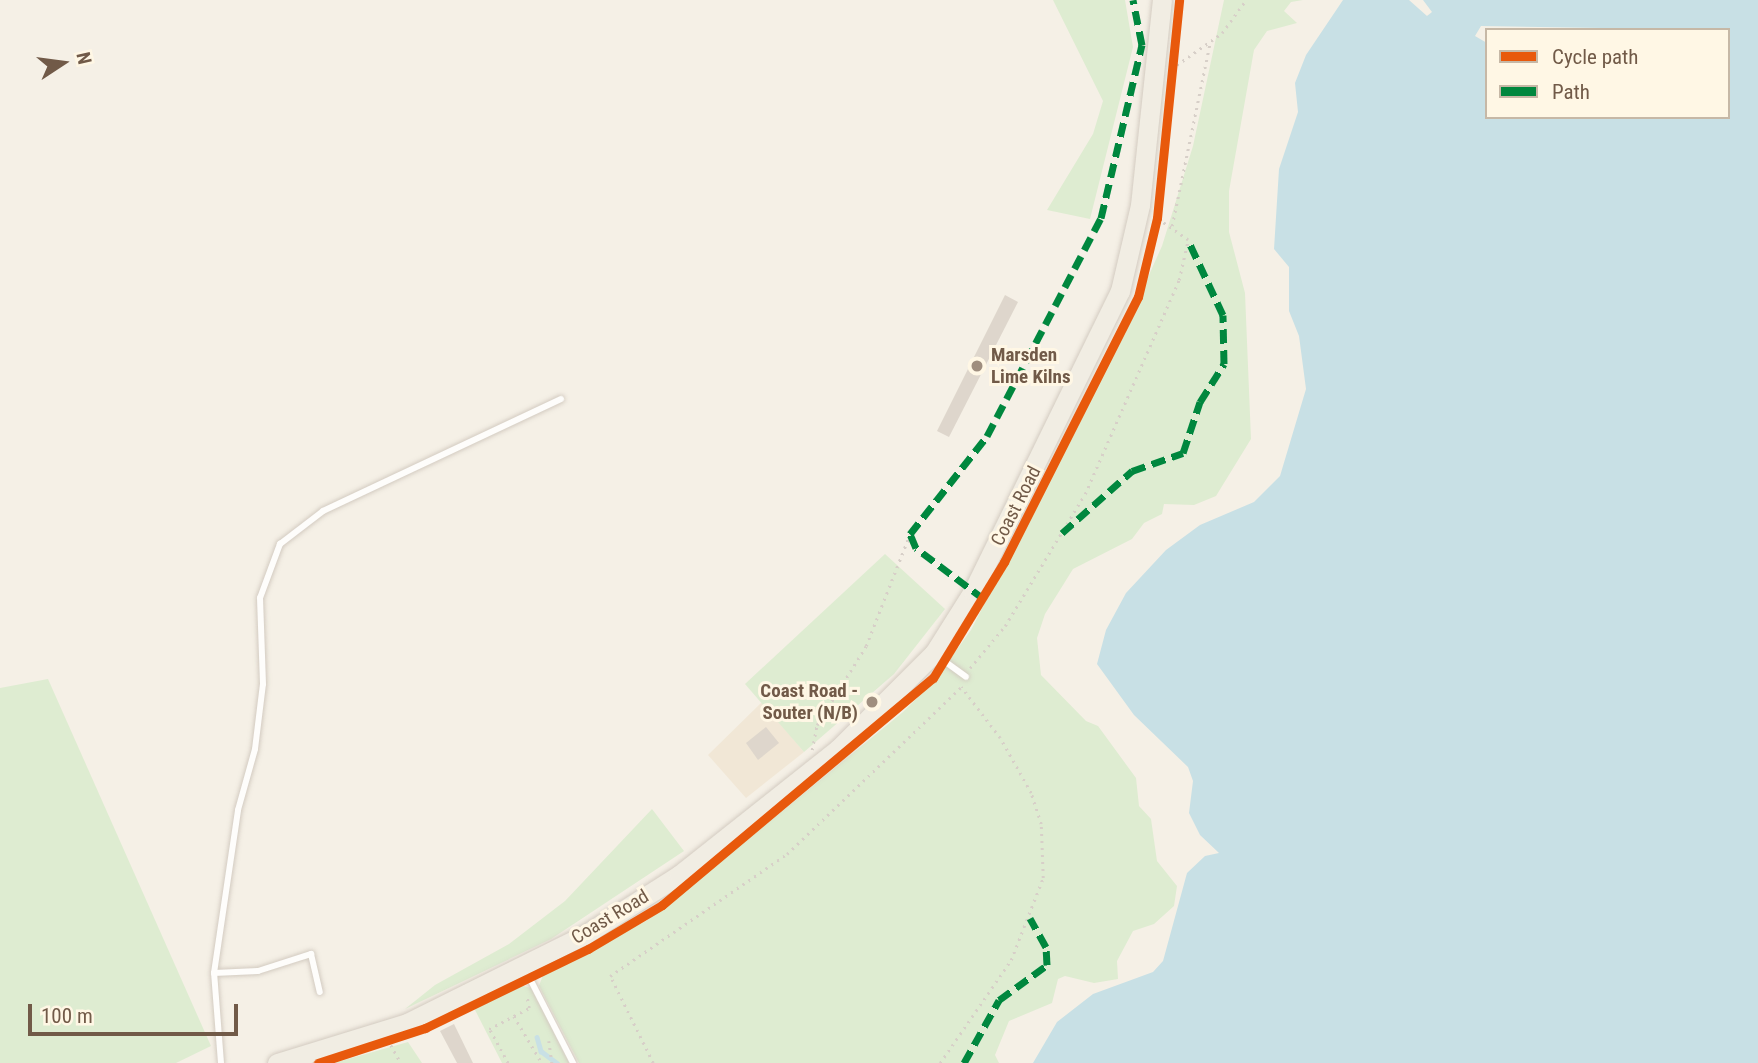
<!DOCTYPE html>
<style>
body{margin:0}
#map{position:relative;width:1758px;height:1063px;overflow:hidden;background:#f5f0e6;font-family:"Roboto Condensed",sans-serif}
div>[style]{position:absolute}
.residential>*{inset:0;background:#f1e7d6}
.green>*{inset:0;background:#deecd1}
.water>*{inset:0;background:#c8e0e5}
.stream>*{height:4.5px;margin:-2.25px;padding:0 2.25px;transform-origin:2.25px;border-radius:2.25px;background:#c8e0e5}
.building>*{inset:0;background:#ded6cc}
.path>*{height:2.5px;margin-top:-1.25px;transform-origin:0;background:repeating-linear-gradient(90deg,#d7cfc8 0 2px,transparent 0 7px)}
.roads{filter:drop-shadow(0 0 2px #d3cbc1) drop-shadow(0 0 2px #d3cbc1)}
.lane>*{height:6px;margin:-3px;padding:0 3px;transform-origin:3px;border-radius:3px;background:#fefdfb}
.primary>*{height:19px;margin:-9.5px;padding:0 9.5px;transform-origin:9.5px;border-radius:9.5px;background:#f1ede3}
.quiet>*{height:7px;margin-top:-3.5px;transform-origin:0;background:repeating-linear-gradient(90deg,#00873e 0 14px,transparent 0 21px)}
.cycleway>*{height:9px;margin:-4.5px;padding:0 4.5px;transform-origin:4.5px;border-radius:4.5px;background:#e8590c}
.dots>*{width:19px;height:19px;translate:-50% -50%;box-sizing:border-box;border:4px solid #fff7e5;border-radius:50%}
span{translate:-50% -50%;white-space:nowrap;text-align:center;line-height:1.15;-webkit-text-stroke:6px #fff7e5;paint-order:stroke}
.poi-label{font-size:19px;color:#715a48;font-weight:700}
.left{translate:0 -50%;text-align:left}
.right{translate:-100% -50%;text-align:right}
.street-label{font-size:19px;color:#715a48}
.legend{position:absolute;left:1485px;top:28px;width:245px;height:91px;box-sizing:border-box;background:#fff7e5;border:2px solid #c6b8a6;margin:0;padding:9px 12px;list-style:none;font-size:21px;color:#715a48}
.legend li{display:flex;align-items:center;gap:14px;height:35px}
.legend b{width:35px;border:2px solid #c6b8a6}
.north{position:absolute;left:28px;top:28px;width:70px;height:70px;-webkit-text-stroke:5px #fff7e5;paint-order:stroke;rotate:77deg;font-size:19px;font-weight:700;line-height:28px;text-align:center;color:#715a48}
.north::after{content:'';display:block;margin:auto;width:24px;height:32px;background:#715a48;clip-path:polygon(50% 0,100% 100%,50% 72%,0 100%)}
.scale{position:absolute;left:28px;top:1004px;width:210px;height:32px;box-sizing:border-box;border:4px solid #715a48;border-top:0;padding-left:9px;font-size:21px;line-height:24px;white-space:nowrap;color:#715a48;-webkit-text-stroke:5px #fff7e5;paint-order:stroke}
</style>
<div id="map">
<div class="residential">
<i style="clip-path:polygon(762px 702px,804px 752px,746px 798px,708px 755px)"></i>
</div>
<div class="green">
<i style="clip-path:polygon(1053px 0,1125px 0,1133px 47px,1090px 219px,1047px 210px,1093px 134px,1103px 101px)"></i>
<i style="clip-path:polygon(1224px 0,1303px 0,1291px 2px,1284px 11px,1297px 23px,1267px 31px,1254px 50px,1229px 191px,1229px 232px,1245px 293px,1251px 439px,1216px 496px,1194px 505px,1164px 504px,1162px 514px,1144px 523px,1132px 539px,1073px 569px,1045px 614px,1037px 638px,1041px 675px,1086px 721px,1098px 726px,1136px 778px,1139px 806px,1151px 819px,1157px 861px,1177px 886px,1174px 906px,1154px 924px,1133px 931px,1117px 961px,1118px 979px,1094px 983px,1065px 976px,1058px 979px,1052px 1003px,1009px 1021px,995px 1055px,999px 1063px,579px 1063px,539px 986px,543px 975px,646px 921px,691px 886px,903px 712px,934px 681px,971px 630px,1112px 357px,1162px 246px,1193px 146px)"></i>
<i style="clip-path:polygon(885px 554px,945px 609px,894px 674px,804px 752px,745px 684px)"></i>
<i style="clip-path:polygon(48px 679px,211px 1046px,176px 1063px,0 1063px,0 688px)"></i>
<i style="clip-path:polygon(652px 809px,684px 851px,551px 939px,405px 1009px,435px 985px,509px 944px,565px 901px)"></i>
<i style="clip-path:polygon(520px 985px,531px 988px,569px 1063px,502px 1063px,474px 1008px)"></i>
<i style="clip-path:polygon(408px 1042px,422px 1063px,334px 1063px)"></i>
</div>
<div class="water">
<i style="clip-path:polygon(evenodd,1343px 0,1409px 0,1427px 16px,1432px 12px,1423px 0,1758px 0,1758px 1063px,1033px 1063px,1057px 1022px,1093px 994px,1153px 972px,1163px 961px,1187px 873px,1205px 856px,1219px 853px,1200px 835px,1189px 813px,1193px 781px,1188px 767px,1134px 715px,1097px 664px,1106px 630px,1126px 593px,1166px 550px,1200px 525px,1254px 502px,1280px 476px,1306px 389px,1299px 336px,1289px 311px,1289px 267px,1274px 249px,1279px 169px,1298px 112px,1295px 83px,1306px 55px,1343px 0,1481px 26px,1728px 30px,1728px 117px,1487px 117px,1487px 43px,1475px 36px,1481px 26px)"></i>
</div>
<div class="stream">
<i style="left:537px;top:1037px;width:15px;rotate:74deg"></i>
<i style="left:541px;top:1051px;width:20px;rotate:37deg"></i>
</div>
<div class="building">
<i style="clip-path:polygon(1005px 295px,1018px 302px,949px 437px,937px 431px)"></i>
<i style="clip-path:polygon(766px 727px,779px 743px,758px 760px,746px 743px)"></i>
<i style="clip-path:polygon(454px 1024px,473px 1063px,457px 1063px,440px 1031px)"></i>
</div>
<div class="path">
<i style="left:1171px;top:69px;width:62px;rotate:-35.2deg"></i>
<i style="left:1222px;top:33px;width:41px;rotate:-54deg"></i>
<i style="left:1172px;top:226px;width:188px;rotate:-78.3deg"></i>
<i style="left:970px;top:668px;width:55px;rotate:-50.2deg"></i>
<i style="left:1005px;top:626px;width:154px;rotate:-58.8deg"></i>
<i style="left:1085px;top:494px;width:234px;rotate:-66.3deg"></i>
<i style="left:1179px;top:280px;width:41px;rotate:-77.3deg"></i>
<i style="left:1188px;top:240px;width:38px;rotate:-145deg"></i>
<i style="left:812px;top:750px;width:25px;rotate:-79deg"></i>
<i style="left:817px;top:725px;width:93px;rotate:-58.2deg"></i>
<i style="left:866px;top:646px;width:120px;rotate:-68.6deg"></i>
<i style="left:514px;top:1016px;width:55px;rotate:59.2deg"></i>
<i style="left:549px;top:1041px;width:22px;rotate:82deg"></i>
<i style="left:391px;top:1045px;width:21px;rotate:61deg"></i>
<i style="left:508px;top:1063px;width:39px;rotate:-119deg"></i>
<i style="left:489px;top:1029px;width:45px;rotate:-27.7deg"></i>
<i style="left:529px;top:1008px;width:10px;rotate:-101deg"></i>
<i style="left:653px;top:1063px;width:97px;rotate:-116.3deg"></i>
<i style="left:610px;top:976px;width:215px;rotate:-34.6deg"></i>
<i style="left:787px;top:854px;width:243px;rotate:-43.8deg"></i>
<i style="left:940px;top:1063px;width:125px;rotate:-55.4deg"></i>
<i style="left:1011px;top:960px;width:88px;rotate:-68.7deg"></i>
<i style="left:1043px;top:878px;width:54px;rotate:-92.1deg"></i>
<i style="left:1041px;top:824px;width:33px;rotate:-108deg"></i>
<i style="left:1031px;top:793px;width:63px;rotate:-119.4deg"></i>
<i style="left:1000px;top:738px;width:64px;rotate:-127.4deg"></i>
</div>
<div class="roads">
<div class="lane">
<i style="left:936px;top:655px;width:37px;rotate:36deg"></i>
<i style="left:525px;top:969px;width:106px;rotate:62.9deg"></i>
<i style="left:214px;top:973px;width:165px;rotate:-81.6deg"></i>
<i style="left:238px;top:810px;width:63px;rotate:-74.4deg"></i>
<i style="left:255px;top:749px;width:65px;rotate:-83deg"></i>
<i style="left:263px;top:684px;width:86px;rotate:-92deg"></i>
<i style="left:260px;top:598px;width:58px;rotate:-69.7deg"></i>
<i style="left:280px;top:544px;width:54px;rotate:-37.5deg"></i>
<i style="left:323px;top:511px;width:263px;rotate:-25.2deg"></i>
<i style="left:221px;top:1063px;width:90px;rotate:-94.4deg"></i>
<i style="left:214px;top:973px;width:44px;rotate:-2.6deg"></i>
<i style="left:258px;top:971px;width:56px;rotate:-17.8deg"></i>
<i style="left:311px;top:954px;width:39px;rotate:77deg"></i>
</div>
<div class="primary">
<i style="left:277px;top:1063px;width:136px;rotate:-17.1deg"></i>
<i style="left:407px;top:1023px;width:200px;rotate:-26.4deg"></i>
<i style="left:586px;top:934px;width:110px;rotate:-32.4deg"></i>
<i style="left:679px;top:875px;width:203px;rotate:-38.4deg"></i>
<i style="left:838px;top:749px;width:136px;rotate:-45deg"></i>
<i style="left:934px;top:653px;width:73px;rotate:-57.8deg"></i>
<i style="left:973px;top:591px;width:334px;rotate:-63.9deg"></i>
<i style="left:1120px;top:291px;width:88px;rotate:-76.9deg"></i>
<i style="left:1140px;top:205px;width:206px;rotate:-83.9deg"></i>
</div>
</div>
<div class="quiet">
<i style="left:1062px;top:533px;width:94px;rotate:-41.5deg"></i>
<i style="left:1132px;top:471px;width:54px;rotate:-19.4deg"></i>
<i style="left:1183px;top:453px;width:54px;rotate:-71.6deg"></i>
<i style="left:1200px;top:402px;width:45px;rotate:-57.7deg"></i>
<i style="left:1224px;top:364px;width:49px;rotate:-91.2deg"></i>
<i style="left:1223px;top:315px;width:83px;rotate:-115deg"></i>
<i style="left:984px;top:599px;width:85px;rotate:-143.1deg"></i>
<i style="left:916px;top:548px;width:15px;rotate:-113deg"></i>
<i style="left:910px;top:534px;width:125px;rotate:-51.8deg"></i>
<i style="left:987px;top:436px;width:246px;rotate:-62.4deg"></i>
<i style="left:1101px;top:218px;width:178px;rotate:-76.7deg"></i>
<i style="left:1142px;top:45px;width:46px;rotate:-101.3deg"></i>
<i style="left:964px;top:1063px;width:72px;rotate:-60.9deg"></i>
<i style="left:999px;top:1000px;width:59px;rotate:-36.1deg"></i>
<i style="left:1047px;top:965px;width:18px;rotate:-93deg"></i>
<i style="left:1046px;top:947px;width:33px;rotate:-119deg"></i>
</div>
<div class="cycleway">
<i style="left:318px;top:1063px;width:113px;rotate:-18.1deg"></i>
<i style="left:425px;top:1028px;width:181px;rotate:-25.9deg"></i>
<i style="left:588px;top:949px;width:86px;rotate:-30.7deg"></i>
<i style="left:662px;top:905px;width:354px;rotate:-40deg"></i>
<i style="left:933px;top:678px;width:136px;rotate:-58.5deg"></i>
<i style="left:1004px;top:562px;width:297px;rotate:-63.2deg"></i>
<i style="left:1138px;top:297px;width:81px;rotate:-76.5deg"></i>
<i style="left:1157px;top:218px;width:219px;rotate:-84.2deg"></i>
</div>
<div class="dots">
<i style="left:977px;top:366px;background:#9f8e7f"></i>
<i style="left:872px;top:702px;background:#9f8e7f"></i>
</div>
<div class="poi-label">
<span class="left" style="left:991px;top:366px">Marsden<br>Lime Kilns</span>
<span class="right" style="left:858px;top:702px">Coast Road -<br>Souter (N/B)</span>
</div>
<div class="street-label">
<span style="left:1016px;top:506px;rotate:-63deg">Coast Road</span>
<span style="left:610px;top:917px;rotate:-31deg">Coast Road</span>
</div>
<ul class="legend">
<li><b style="height:9px;background:#e8590c"></b>Cycle path</li>
<li><b style="height:9px;background:#00873e"></b>Path</li>
</ul>
<div class="north">N</div>
<div class="scale">100 m</div>
</div>
